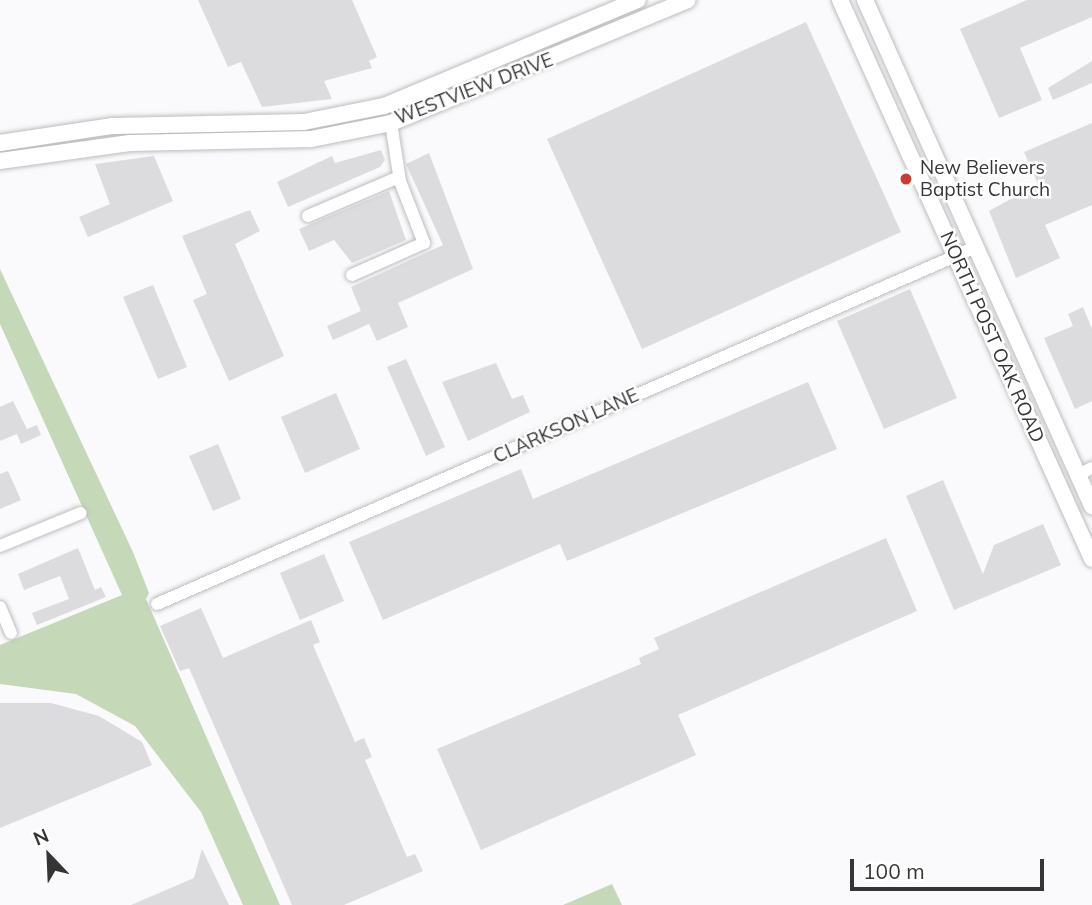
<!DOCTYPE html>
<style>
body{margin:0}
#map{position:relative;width:1092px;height:905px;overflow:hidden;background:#fafafd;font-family:Mulish,sans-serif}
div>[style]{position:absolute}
.green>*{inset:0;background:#c5d8b8}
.building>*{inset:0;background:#dcdcdf}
.roads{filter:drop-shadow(0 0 2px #bcbdbf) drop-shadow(0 0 2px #bcbdbf)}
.street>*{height:12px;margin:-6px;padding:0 6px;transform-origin:6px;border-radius:6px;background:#fff}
.secondary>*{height:16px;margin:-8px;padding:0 8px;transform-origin:8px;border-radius:8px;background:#fff}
.dots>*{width:19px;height:19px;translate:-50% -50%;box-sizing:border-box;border:4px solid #fff;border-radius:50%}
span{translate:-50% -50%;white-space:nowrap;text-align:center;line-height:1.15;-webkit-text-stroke:5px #fff;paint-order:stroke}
.street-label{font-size:19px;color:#353536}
.poi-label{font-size:19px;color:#353536}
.left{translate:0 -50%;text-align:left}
.north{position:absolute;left:14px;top:821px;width:70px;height:70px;-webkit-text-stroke:5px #fff;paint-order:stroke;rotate:337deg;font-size:19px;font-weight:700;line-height:28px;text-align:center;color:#353536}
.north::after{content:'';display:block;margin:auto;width:24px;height:32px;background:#353536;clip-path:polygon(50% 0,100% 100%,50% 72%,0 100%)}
.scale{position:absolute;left:850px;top:859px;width:194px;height:32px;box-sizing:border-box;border:4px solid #353536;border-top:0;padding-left:9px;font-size:21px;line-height:24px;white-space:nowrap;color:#353536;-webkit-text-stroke:5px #fff;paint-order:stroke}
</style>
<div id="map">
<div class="green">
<i style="clip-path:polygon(0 269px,133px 552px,149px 593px,146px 599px,280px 905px,243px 905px,201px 812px,135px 726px,76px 694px,0 684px,0 645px,122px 595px,0 324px)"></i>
<i style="clip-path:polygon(612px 884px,622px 905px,563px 905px)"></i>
</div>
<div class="building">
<i style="clip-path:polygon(198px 0,352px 0,377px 57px,369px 61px,372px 68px,324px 81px,332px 99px,262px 107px,241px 62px,228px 67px)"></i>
<i style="clip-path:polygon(1027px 0,1092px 0,1092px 17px,1020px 48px,1042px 100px,999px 118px,960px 29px)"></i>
<i style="clip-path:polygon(806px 22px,901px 232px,642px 349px,547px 139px)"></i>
<i style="clip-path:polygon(1092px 61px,1092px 83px,1053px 100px,1048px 88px)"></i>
<i style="clip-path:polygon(1092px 123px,1092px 205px,1045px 225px,1060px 258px,1016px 278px,989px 211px,1038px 184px,1024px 152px)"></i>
<i style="clip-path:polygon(381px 150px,385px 160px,380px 167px,288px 207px,277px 182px,332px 156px,335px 163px)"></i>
<i style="clip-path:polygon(429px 153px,473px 269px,398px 303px,408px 327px,377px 341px,369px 324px,333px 340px,327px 326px,361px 311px,351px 287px,443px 245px,406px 164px)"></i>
<i style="clip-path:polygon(154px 156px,173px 201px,88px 237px,79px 217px,110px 204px,95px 164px)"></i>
<i style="clip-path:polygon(389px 191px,406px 240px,352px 263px,334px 240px,309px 251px,299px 229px)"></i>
<i style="clip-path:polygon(250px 210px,260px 231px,235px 244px,284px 356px,229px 381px,193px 300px,207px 294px,182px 236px)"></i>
<i style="clip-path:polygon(153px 285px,187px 367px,158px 379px,123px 297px)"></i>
<i style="clip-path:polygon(910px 289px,957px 398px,884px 429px,837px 321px)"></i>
<i style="clip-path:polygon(1083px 307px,1092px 329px,1092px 401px,1075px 409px,1044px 338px,1073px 326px,1068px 314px)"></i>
<i style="clip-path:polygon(406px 359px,445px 447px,426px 456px,387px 367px)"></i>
<i style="clip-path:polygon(496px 363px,512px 399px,523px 395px,530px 412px,468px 441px,442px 382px)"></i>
<i style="clip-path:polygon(808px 382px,837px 449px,567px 561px,560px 544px,383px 620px,349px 542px,521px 469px,533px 499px)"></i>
<i style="clip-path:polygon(336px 393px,360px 449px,305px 473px,281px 417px)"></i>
<i style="clip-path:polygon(13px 401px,27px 429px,37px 425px,41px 435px,21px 444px,17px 434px,0 441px,0 407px)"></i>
<i style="clip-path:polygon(218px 444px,241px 499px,213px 511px,189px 456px)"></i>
<i style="clip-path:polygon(8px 471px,21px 500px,0 509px,0 474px)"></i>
<i style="clip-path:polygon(943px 480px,983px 574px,994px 545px,1043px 524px,1061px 565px,954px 610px,906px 496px)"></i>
<i style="clip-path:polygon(886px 538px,917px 611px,678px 715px,696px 755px,481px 850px,437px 749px,641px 664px,639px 658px,659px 649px,654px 638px)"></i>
<i style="clip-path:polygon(78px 548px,95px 590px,101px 587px,106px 597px,37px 625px,32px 613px,69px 599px,60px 576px,24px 590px,18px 574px)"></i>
<i style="clip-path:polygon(324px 554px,344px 601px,300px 620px,280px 573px)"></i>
<i style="clip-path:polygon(201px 608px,223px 658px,311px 620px,320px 642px,313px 645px,355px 742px,364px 738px,372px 757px,365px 760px,407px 857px,415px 854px,423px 871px,344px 905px,292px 905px,189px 668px,180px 671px,160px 626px)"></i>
<i style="clip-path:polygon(0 703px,51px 703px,99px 716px,142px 742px,152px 765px,0 828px)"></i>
<i style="clip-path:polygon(202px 849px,229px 905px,131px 905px,194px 878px)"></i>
</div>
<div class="roads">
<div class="street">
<i style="left:308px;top:216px;width:99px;rotate:-23.2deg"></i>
<i style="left:352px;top:275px;width:79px;rotate:-24deg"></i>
<i style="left:424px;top:243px;width:66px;rotate:-111.2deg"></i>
<i style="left:400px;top:181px;width:59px;rotate:-98.8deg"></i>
<i style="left:1078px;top:475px;width:16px;rotate:-27deg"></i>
<i style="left:0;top:546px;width:87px;rotate:-22.2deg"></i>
<i style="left:157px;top:604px;width:893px;rotate:-23.55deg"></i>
<i style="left:0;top:607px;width:28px;rotate:67deg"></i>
</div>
<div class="secondary">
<i style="left:840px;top:0;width:613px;rotate:65.73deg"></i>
<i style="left:865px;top:0;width:555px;rotate:65.84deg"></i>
<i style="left:0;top:143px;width:114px;rotate:-8.6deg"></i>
<i style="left:113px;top:126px;width:191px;rotate:-1.2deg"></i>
<i style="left:304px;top:122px;width:82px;rotate:-11.3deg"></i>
<i style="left:384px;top:106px;width:275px;rotate:-22.7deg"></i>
<i style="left:0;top:161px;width:131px;rotate:-7.9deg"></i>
<i style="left:130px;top:143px;width:181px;rotate:-1.3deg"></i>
<i style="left:311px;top:139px;width:82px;rotate:-11.3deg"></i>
<i style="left:391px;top:123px;width:321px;rotate:-22.5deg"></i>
</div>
</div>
<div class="dots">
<i style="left:906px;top:179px;background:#cb3d33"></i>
</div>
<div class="street-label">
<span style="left:474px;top:89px;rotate:-21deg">WESTVIEW DRIVE</span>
<span style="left:992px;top:337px;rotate:66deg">NORTH POST OAK ROAD</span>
<span style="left:566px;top:426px;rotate:-24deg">CLARKSON LANE</span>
</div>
<div class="poi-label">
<span class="left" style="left:920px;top:179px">New Believers<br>Baptist Church</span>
</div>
<div class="north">N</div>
<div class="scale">100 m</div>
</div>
